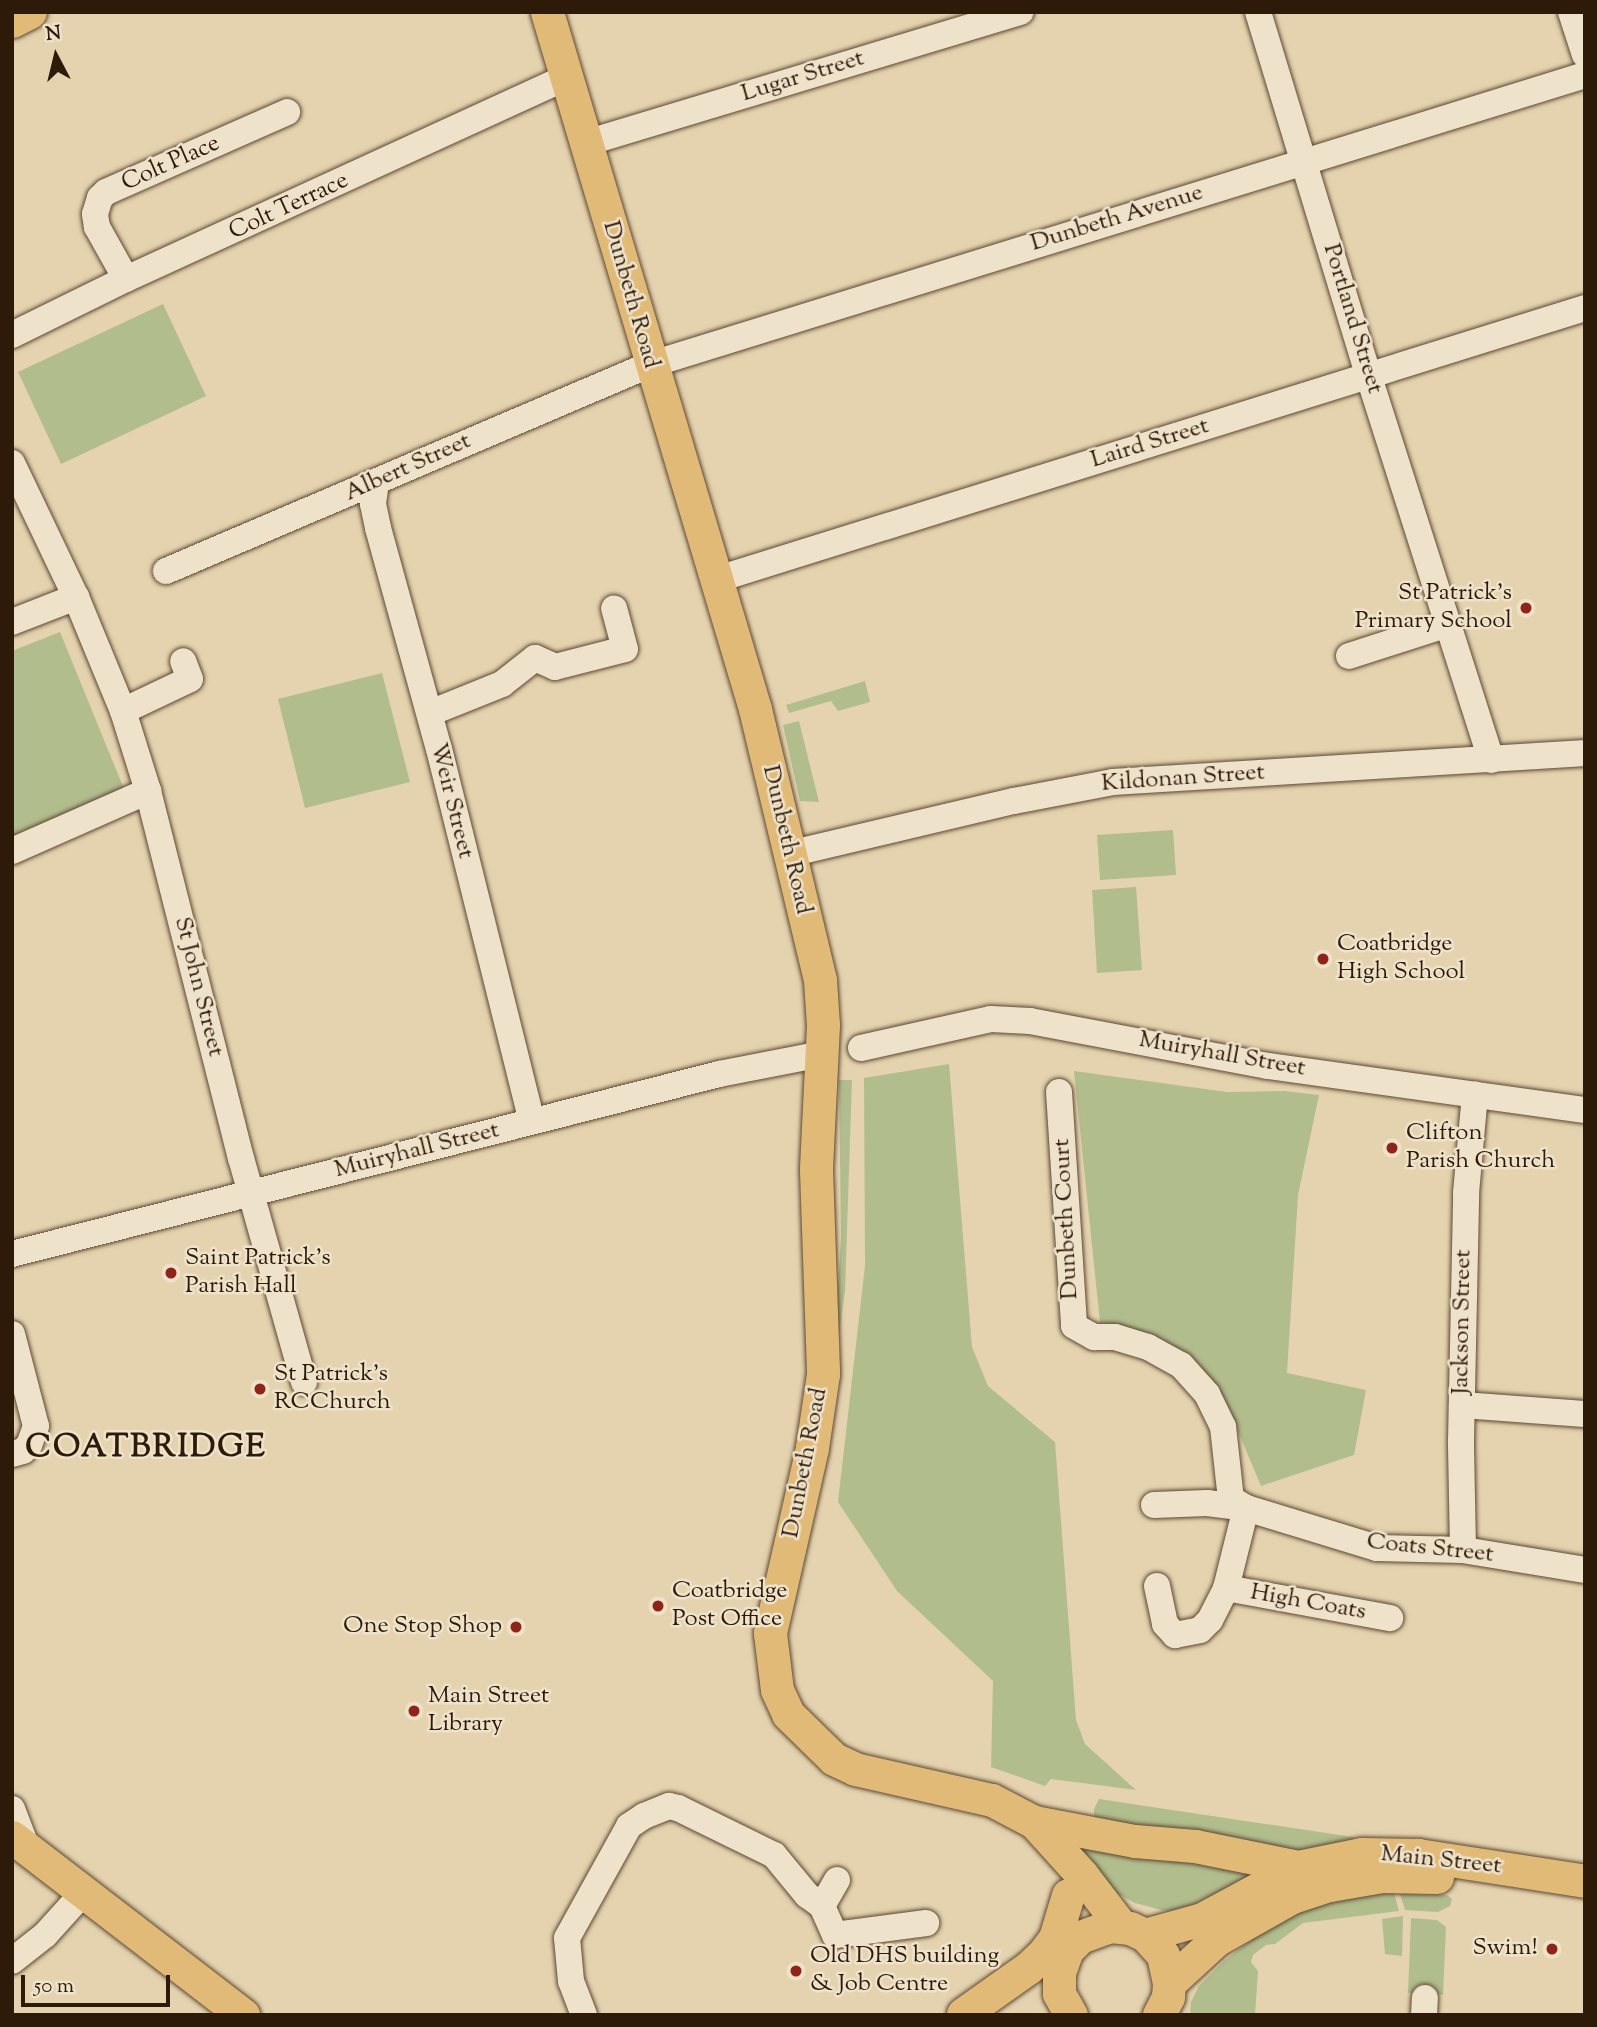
<!DOCTYPE html>
<style>
body{margin:0}
#map{position:relative;width:1597px;height:2027px;overflow:hidden;background:#e5d3af;font-family:"Sorts Mill Goudy",serif}
div>[style]{position:absolute}
.green>*{inset:0;background:#b1bd8d}
.roads{filter:drop-shadow(0 0 2px #5c4832) drop-shadow(0 0 2px #5c4832)}
.minor>*{height:26px;margin:-13px;padding:0 13px;transform-origin:13px;border-radius:13px;background:#eee2cb}
.major>*{height:33px;margin:-16.5px;padding:0 16.5px;transform-origin:16.5px;border-radius:16.5px;background:#e2ba78}
.dots>*{width:19px;height:19px;translate:-50% -50%;box-sizing:border-box;border:4px solid #eee2cb;border-radius:50%}
span{translate:-50% -50%;white-space:nowrap;text-align:center;line-height:1.15;-webkit-text-stroke:5px #eee2cb;paint-order:stroke}
.street-label{font-size:24px;color:#2e1a08}
.poi-label{font-size:24px;color:#2e1a08}
.right{translate:-100% -50%;text-align:right}
.left{translate:0 -50%;text-align:left}
.district-label{font-size:32px;color:#2e1a08;font-weight:700;letter-spacing:2px}
.frame{position:absolute;inset:0;border:14px solid #2e1a08;pointer-events:none}
.north{position:absolute;left:21px;top:21px;width:70px;height:70px;-webkit-text-stroke:5px #eee2cb;paint-order:stroke;rotate:353deg;font-size:19px;font-weight:700;line-height:28px;text-align:center;color:#2e1a08}
.north::after{content:'';display:block;margin:auto;width:24px;height:32px;background:#2e1a08;clip-path:polygon(50% 0,100% 100%,50% 72%,0 100%)}
.scale{position:absolute;left:21px;top:1975px;width:149px;height:32px;box-sizing:border-box;border:4px solid #2e1a08;border-top:0;padding-left:9px;font-size:21px;line-height:24px;white-space:nowrap;color:#2e1a08;-webkit-text-stroke:5px #eee2cb;paint-order:stroke}
</style>
<div id="map">
<div class="green">
<i style="clip-path:polygon(163px 304px,206px 396px,61px 464px,18px 372px)"></i>
<i style="clip-path:polygon(60px 632px,124px 789px,12px 840px,12px 651px)"></i>
<i style="clip-path:polygon(382px 673px,410px 782px,305px 808px,278px 699px)"></i>
<i style="clip-path:polygon(865px 681px,870px 702px,838px 711px,831px 701px,789px 713px,786px 705px)"></i>
<i style="clip-path:polygon(799px 721px,819px 802px,800px 801px,783px 725px)"></i>
<i style="clip-path:polygon(1173px 830px,1176px 875px,1100px 880px,1097px 835px)"></i>
<i style="clip-path:polygon(1136px 887px,1142px 970px,1097px 973px,1092px 890px)"></i>
<i style="clip-path:polygon(949px 1064px,972px 1347px,988px 1386px,1055px 1442px,1076px 1720px,1085px 1744px,1136px 1790px,1051px 1779px,1045px 1786px,991px 1767px,993px 1681px,897px 1591px,838px 1502px,865px 1266px,864px 1078px)"></i>
<i style="clip-path:polygon(1074px 1071px,1227px 1092px,1285px 1091px,1319px 1095px,1298px 1195px,1287px 1373px,1366px 1390px,1354px 1455px,1261px 1486px,1224px 1398px,1101px 1332px)"></i>
<i style="clip-path:polygon(839px 1080px,852px 1080px,845px 1291px,832px 1388px,841px 1238px)"></i>
<i style="clip-path:polygon(1099px 1799px,1353px 1837px,1356px 1847px,1299px 1857px,1094px 1823px,1094px 1809px)"></i>
<i style="clip-path:polygon(1072px 1840px,1264px 1872px,1180px 1911px,1165px 1911px,1135px 1903px,1118px 1894px)"></i>
<i style="clip-path:polygon(1394px 1893px,1399px 1911px,1303px 1923px,1275px 1944px,1266px 1945px,1253px 1955px,1251px 1962px,1258px 1971px,1255px 2015px,1190px 2015px,1191px 2002px,1199px 1986px,1224px 1961px,1255px 1937px,1295px 1914px,1329px 1901px,1354px 1895px)"></i>
<i style="clip-path:polygon(1400px 1894px,1447px 1895px,1452px 1899px,1450px 1906px,1438px 1912px,1405px 1910px)"></i>
<i style="clip-path:polygon(1403px 1916px,1402px 1956px,1385px 1954px,1382px 1919px)"></i>
<i style="clip-path:polygon(1411px 1918px,1437px 1920px,1446px 1927px,1443px 1995px,1408px 1993px)"></i>
</div>
<div class="roads">
<div class="minor">
<i style="left:1258px;top:12px;width:382px;rotate:73.1deg"></i>
<i style="left:1369px;top:377px;width:402px;rotate:72.3deg"></i>
<i style="left:1571px;top:12px;width:45px;rotate:72deg"></i>
<i style="left:586px;top:143px;width:454px;rotate:-16.8deg"></i>
<i style="left:126px;top:279px;width:60px;rotate:-119.1deg"></i>
<i style="left:97px;top:227px;width:13px;rotate:-99deg"></i>
<i style="left:95px;top:214px;width:17px;rotate:-73deg"></i>
<i style="left:100px;top:198px;width:8px;rotate:-45deg"></i>
<i style="left:106px;top:192px;width:198px;rotate:-23.8deg"></i>
<i style="left:12px;top:335px;width:127px;rotate:-26.2deg"></i>
<i style="left:126px;top:279px;width:483px;rotate:-24.6deg"></i>
<i style="left:12px;top:463px;width:148px;rotate:64.5deg"></i>
<i style="left:76px;top:597px;width:123px;rotate:67.6deg"></i>
<i style="left:123px;top:711px;width:84px;rotate:72.6deg"></i>
<i style="left:148px;top:791px;width:379px;rotate:75.8deg"></i>
<i style="left:241px;top:1158px;width:233px;rotate:74.3deg"></i>
<i style="left:376px;top:482px;width:22px;rotate:98deg"></i>
<i style="left:373px;top:504px;width:25px;rotate:78deg"></i>
<i style="left:378px;top:528px;width:229px;rotate:74.6deg"></i>
<i style="left:439px;top:749px;width:383px;rotate:76deg"></i>
<i style="left:166px;top:571px;width:525px;rotate:-23.1deg"></i>
<i style="left:649px;top:365px;width:980px;rotate:-17.21deg"></i>
<i style="left:715px;top:580px;width:912px;rotate:-17.36deg"></i>
<i style="left:12px;top:622px;width:69px;rotate:-21.3deg"></i>
<i style="left:1349px;top:656px;width:104px;rotate:-17.9deg"></i>
<i style="left:123px;top:711px;width:74px;rotate:-25.5deg"></i>
<i style="left:190px;top:679px;width:19px;rotate:-111deg"></i>
<i style="left:430px;top:713px;width:78px;rotate:-21.9deg"></i>
<i style="left:502px;top:684px;width:42px;rotate:-38.2deg"></i>
<i style="left:535px;top:658px;width:22px;rotate:24deg"></i>
<i style="left:555px;top:667px;width:72px;rotate:-14.4deg"></i>
<i style="left:625px;top:649px;width:42px;rotate:-105deg"></i>
<i style="left:12px;top:851px;width:149px;rotate:-23.8deg"></i>
<i style="left:789px;top:854px;width:231px;rotate:-13.3deg"></i>
<i style="left:1014px;top:801px;width:101px;rotate:-10.9deg"></i>
<i style="left:1113px;top:782px;width:473px;rotate:-3.5deg"></i>
<i style="left:861px;top:1048px;width:133px;rotate:-12.6deg"></i>
<i style="left:991px;top:1019px;width:39px;rotate:3deg"></i>
<i style="left:1030px;top:1021px;width:242px;rotate:10.7deg"></i>
<i style="left:1268px;top:1066px;width:320px;rotate:7.9deg"></i>
<i style="left:1059px;top:1092px;width:234px;rotate:86.3deg"></i>
<i style="left:1074px;top:1326px;width:23px;rotate:29deg"></i>
<i style="left:1094px;top:1337px;width:21px"></i>
<i style="left:1115px;top:1337px;width:34px;rotate:17deg"></i>
<i style="left:1148px;top:1347px;width:38px;rotate:29deg"></i>
<i style="left:1181px;top:1365px;width:39px;rotate:48deg"></i>
<i style="left:1207px;top:1394px;width:37px;rotate:64deg"></i>
<i style="left:1223px;top:1427px;width:72px;rotate:83.7deg"></i>
<i style="left:1231px;top:1499px;width:17px;rotate:31deg"></i>
<i style="left:1246px;top:1508px;width:137px;rotate:17deg"></i>
<i style="left:1377px;top:1548px;width:86px;rotate:1.3deg"></i>
<i style="left:1463px;top:1550px;width:124px;rotate:9.3deg"></i>
<i style="left:12px;top:1254px;width:730px;rotate:-14.28deg"></i>
<i style="left:719px;top:1074px;width:105px;rotate:-11deg"></i>
<i style="left:12px;top:1334px;width:95px;rotate:75.4deg"></i>
<i style="left:36px;top:1426px;width:20px;rotate:110deg"></i>
<i style="left:29px;top:1445px;width:8px;rotate:135deg"></i>
<i style="left:23px;top:1451px;width:11px;rotate:165deg"></i>
<i style="left:1462px;top:1405px;width:123px;rotate:4.2deg"></i>
<i style="left:1154px;top:1505px;width:53px;rotate:-2.2deg"></i>
<i style="left:1207px;top:1503px;width:39px;rotate:7deg"></i>
<i style="left:1246px;top:1508px;width:82px;rotate:104deg"></i>
<i style="left:1463px;top:1550px;width:109px;rotate:-91.1deg"></i>
<i style="left:1461px;top:1441px;width:248px;rotate:-88.8deg"></i>
<i style="left:1466px;top:1193px;width:99px;rotate:-84.8deg"></i>
<i style="left:1157px;top:1586px;width:39px;rotate:78deg"></i>
<i style="left:1165px;top:1624px;width:15px;rotate:48deg"></i>
<i style="left:1175px;top:1635px;width:25px;rotate:-11deg"></i>
<i style="left:1200px;top:1630px;width:14px;rotate:-45deg"></i>
<i style="left:1210px;top:1620px;width:36px;rotate:-63deg"></i>
<i style="left:1226px;top:1588px;width:167px;rotate:10.4deg"></i>
<i style="left:12px;top:1809px;width:42px;rotate:69deg"></i>
<i style="left:822px;top:1906px;width:32px;rotate:66deg"></i>
<i style="left:835px;top:1935px;width:92px;rotate:-7.5deg"></i>
<i style="left:12px;top:1961px;width:42px;rotate:-38.2deg"></i>
<i style="left:45px;top:1935px;width:57px;rotate:-47.9deg"></i>
<i style="left:584px;top:2015px;width:36px;rotate:-111deg"></i>
<i style="left:571px;top:1981px;width:43px;rotate:-95.3deg"></i>
<i style="left:567px;top:1938px;width:128px;rotate:-61deg"></i>
<i style="left:629px;top:1826px;width:18px;rotate:-34deg"></i>
<i style="left:644px;top:1816px;width:27px;rotate:-22deg"></i>
<i style="left:669px;top:1806px;width:9px;rotate:13deg"></i>
<i style="left:678px;top:1808px;width:107px;rotate:26.1deg"></i>
<i style="left:774px;top:1855px;width:52px;rotate:50.5deg"></i>
<i style="left:807px;top:1895px;width:19px;rotate:36deg"></i>
<i style="left:822px;top:1906px;width:30px;rotate:-60deg"></i>
<i style="left:1424px;top:2015px;width:17px;rotate:-87deg"></i>
</div>
<div class="major">
<i style="left:547px;top:12px;width:727px;rotate:73.38deg"></i>
<i style="left:755px;top:709px;width:279px;rotate:76.5deg"></i>
<i style="left:820px;top:980px;width:45px;rotate:86.2deg"></i>
<i style="left:823px;top:1025px;width:145px;rotate:92.8deg"></i>
<i style="left:816px;top:1170px;width:204px;rotate:88deg"></i>
<i style="left:823px;top:1374px;width:75px;rotate:98.5deg"></i>
<i style="left:812px;top:1448px;width:190px;rotate:102.8deg"></i>
<i style="left:770px;top:1633px;width:57px;rotate:83deg"></i>
<i style="left:777px;top:1690px;width:26px;rotate:65deg"></i>
<i style="left:788px;top:1714px;width:64px;rotate:44.4deg"></i>
<i style="left:834px;top:1759px;width:23px;rotate:25deg"></i>
<i style="left:855px;top:1769px;width:140px;rotate:12.8deg"></i>
<i style="left:992px;top:1800px;width:47px;rotate:27.6deg"></i>
<i style="left:1034px;top:1822px;width:72px;rotate:47.8deg"></i>
<i style="left:1082px;top:1875px;width:64px;rotate:52.6deg"></i>
<i style="left:12px;top:21px;width:20px;rotate:-27deg"></i>
<i style="left:1034px;top:1822px;width:103px;rotate:10.7deg"></i>
<i style="left:1135px;top:1841px;width:60px;rotate:4.8deg"></i>
<i style="left:1195px;top:1846px;width:105px;rotate:11.5deg"></i>
<i style="left:12px;top:1837px;width:292px;rotate:37.6deg"></i>
<i style="left:1145px;top:1935px;width:59px;rotate:-15.7deg"></i>
<i style="left:1202px;top:1919px;width:109px;rotate:-28.4deg"></i>
<i style="left:1298px;top:1867px;width:65px;rotate:-11.5deg"></i>
<i style="left:1362px;top:1854px;width:56px;rotate:1deg"></i>
<i style="left:1418px;top:1855px;width:169px;rotate:8.8deg"></i>
<i style="left:1169px;top:1983px;width:64px;rotate:-42.5deg"></i>
<i style="left:1216px;top:1940px;width:87px;rotate:-29.5deg"></i>
<i style="left:1292px;top:1897px;width:40px;rotate:-18deg"></i>
<i style="left:1330px;top:1885px;width:53px;rotate:-9.8deg"></i>
<i style="left:1382px;top:1876px;width:55px;rotate:1deg"></i>
<i style="left:963px;top:2014px;width:80px;rotate:-35.3deg"></i>
<i style="left:1028px;top:1968px;width:21px;rotate:-43deg"></i>
<i style="left:1043px;top:1954px;width:20px;rotate:-53deg"></i>
<i style="left:1055px;top:1938px;width:45px;rotate:-73.2deg"></i>
<i style="left:1071px;top:2015px;width:25px;rotate:-119deg"></i>
<i style="left:1059px;top:1993px;width:20px;rotate:-90deg"></i>
<i style="left:1059px;top:1973px;width:24px;rotate:-71deg"></i>
<i style="left:1067px;top:1950px;width:18px;rotate:-45deg"></i>
<i style="left:1080px;top:1937px;width:32px;rotate:-20deg"></i>
<i style="left:1110px;top:1926px;width:20px;rotate:6deg"></i>
<i style="left:1130px;top:1928px;width:17px;rotate:25deg"></i>
<i style="left:1145px;top:1935px;width:27px;rotate:48deg"></i>
<i style="left:1163px;top:1955px;width:29px;rotate:78deg"></i>
<i style="left:1169px;top:1983px;width:14px;rotate:94deg"></i>
<i style="left:1168px;top:1997px;width:20px;rotate:117deg"></i>
</div>
</div>
<div class="dots">
<i style="left:1526px;top:608px;background:#8f2418"></i>
<i style="left:1323px;top:959px;background:#8f2418"></i>
<i style="left:1392px;top:1148px;background:#8f2418"></i>
<i style="left:171px;top:1273px;background:#8f2418"></i>
<i style="left:260px;top:1389px;background:#8f2418"></i>
<i style="left:658px;top:1606px;background:#8f2418"></i>
<i style="left:516px;top:1627px;background:#8f2418"></i>
<i style="left:414px;top:1711px;background:#8f2418"></i>
<i style="left:1552px;top:1949px;background:#8f2418"></i>
<i style="left:796px;top:1971px;background:#8f2418"></i>
</div>
<div class="street-label">
<span style="left:803px;top:77px;rotate:-17deg">Lugar Street</span>
<span style="left:171px;top:164px;rotate:-24deg">Colt Place</span>
<span style="left:289px;top:207px;rotate:-25deg">Colt Terrace</span>
<span style="left:1117px;top:219px;rotate:-17deg">Dunbeth Avenue</span>
<span style="left:630px;top:295px;rotate:74deg">Dunbeth Road</span>
<span style="left:1352px;top:319px;rotate:73deg">Portland Street</span>
<span style="left:1150px;top:444px;rotate:-17deg">Laird Street</span>
<span style="left:408px;top:468px;rotate:-24deg">Albert Street</span>
<span style="left:1183px;top:779px;rotate:-4deg">Kildonan Street</span>
<span style="left:451px;top:801px;rotate:76deg">Weir Street</span>
<span style="left:786px;top:840px;rotate:77deg">Dunbeth Road</span>
<span style="left:198px;top:987px;rotate:76deg">St John Street</span>
<span style="left:1222px;top:1055px;rotate:10deg">Muiryhall Street</span>
<span style="left:417px;top:1151px;rotate:-14deg">Muiryhall Street</span>
<span style="left:1067px;top:1219px;rotate:-93deg">Dunbeth Court</span>
<span style="left:1463px;top:1322px;rotate:-89deg">Jackson Street</span>
<span style="left:806px;top:1463px;rotate:-79deg">Dunbeth Road</span>
<span style="left:1430px;top:1549px;rotate:6deg">Coats Street</span>
<span style="left:1308px;top:1603px;rotate:10deg">High Coats</span>
<span style="left:1441px;top:1861px;rotate:6deg">Main Street</span>
</div>
<div class="poi-label">
<span class="right" style="left:1512px;top:608px">St Patrick's<br>Primary School</span>
<span class="left" style="left:1337px;top:959px">Coatbridge<br>High School</span>
<span class="left" style="left:1406px;top:1148px">Clifton<br>Parish Church</span>
<span class="left" style="left:185px;top:1273px">Saint Patrick's<br>Parish Hall</span>
<span class="left" style="left:274px;top:1389px">St Patrick's<br>RCChurch</span>
<span class="left" style="left:672px;top:1606px">Coatbridge<br>Post Office</span>
<span class="right" style="left:502px;top:1627px">One Stop Shop</span>
<span class="left" style="left:428px;top:1711px">Main Street<br>Library</span>
<span class="right" style="left:1538px;top:1949px">Swim!</span>
<span class="left" style="left:810px;top:1971px">Old DHS building<br>&amp; Job Centre</span>
</div>
<div class="district-label">
<span style="left:146px;top:1448px">COATBRIDGE</span>
</div>
<div class="frame"></div>
<div class="north">N</div>
<div class="scale">50 m</div>
</div>
